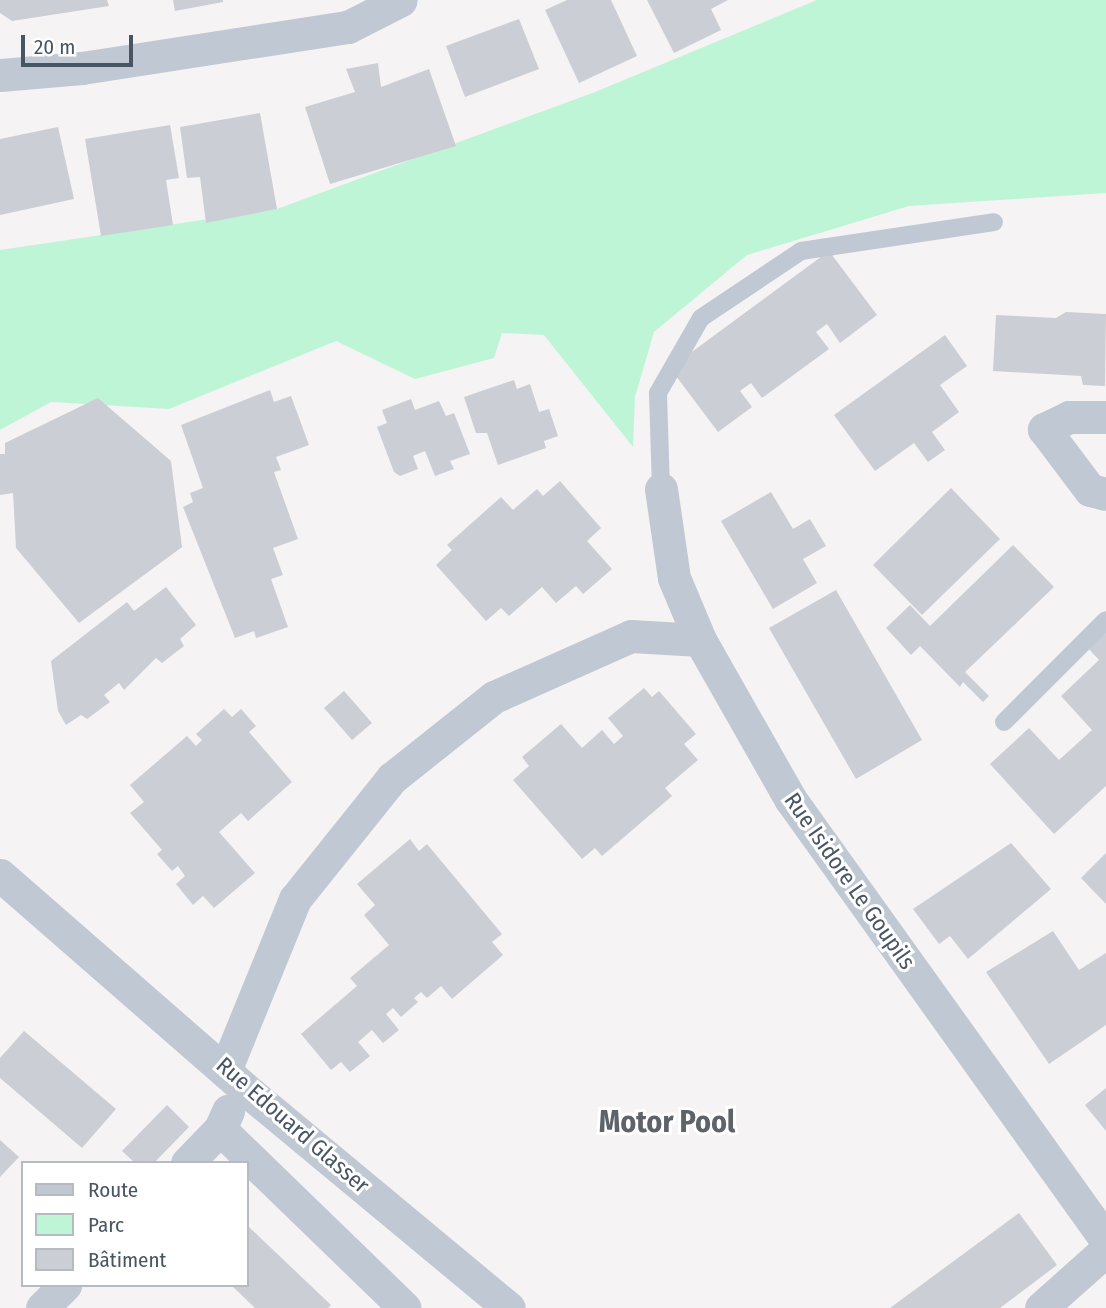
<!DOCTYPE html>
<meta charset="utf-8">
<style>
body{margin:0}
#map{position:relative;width:1106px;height:1308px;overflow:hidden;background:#f5f3f3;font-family:"Fira Sans Condensed",sans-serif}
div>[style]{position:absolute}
.green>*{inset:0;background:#bff5d7}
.building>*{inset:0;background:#ccced5}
.lane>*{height:18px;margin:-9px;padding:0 9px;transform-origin:9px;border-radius:9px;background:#c0c9d3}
.street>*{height:33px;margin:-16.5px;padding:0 16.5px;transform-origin:16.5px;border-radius:16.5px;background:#c0c9d3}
span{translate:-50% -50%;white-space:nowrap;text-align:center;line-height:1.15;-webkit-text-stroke:6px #fff;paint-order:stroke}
.street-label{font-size:23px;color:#485563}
.district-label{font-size:30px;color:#5e6269;font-weight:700}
.legend{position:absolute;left:21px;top:1161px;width:228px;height:126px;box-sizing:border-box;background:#fff;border:2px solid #b6bbc1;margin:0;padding:9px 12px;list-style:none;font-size:21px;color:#485563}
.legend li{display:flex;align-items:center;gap:14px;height:35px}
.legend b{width:35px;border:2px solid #b6bbc1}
.scale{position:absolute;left:21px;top:35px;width:112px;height:32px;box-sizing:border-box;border:4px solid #485563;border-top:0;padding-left:9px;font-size:21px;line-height:24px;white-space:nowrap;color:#485563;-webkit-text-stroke:5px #fff;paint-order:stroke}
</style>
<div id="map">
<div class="green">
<i style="clip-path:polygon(817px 0,1106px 0,1106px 193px,909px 206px,747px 255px,654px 332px,635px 397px,633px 447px,544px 335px,502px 333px,494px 358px,415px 379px,336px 341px,169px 409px,51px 402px,0 430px,0 250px,277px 209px,595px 92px)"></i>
</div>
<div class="building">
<i style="clip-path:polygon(0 0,107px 0,109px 6px,12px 21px,0 13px)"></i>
<i style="clip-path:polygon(173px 0,223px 0,223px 2px,175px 11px)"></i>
<i style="clip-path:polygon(567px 0,611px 0,637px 56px,579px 83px,545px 10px)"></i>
<i style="clip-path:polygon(647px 0,728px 0,711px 9px,721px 30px,674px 53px)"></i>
<i style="clip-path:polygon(519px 19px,539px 69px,465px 97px,446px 46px)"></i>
<i style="clip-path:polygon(378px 63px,381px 87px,429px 69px,456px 146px,330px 184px,305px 107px,355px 92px,346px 69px)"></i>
<i style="clip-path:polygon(260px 113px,277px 209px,206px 223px,200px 177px,187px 178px,180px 127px)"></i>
<i style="clip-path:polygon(170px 125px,179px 178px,166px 180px,173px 225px,101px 236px,85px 139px)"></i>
<i style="clip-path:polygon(58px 127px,74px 199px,0 215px,0 139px)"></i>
<i style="clip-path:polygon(829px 251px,877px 315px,840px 343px,827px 324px,816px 332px,829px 349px,762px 398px,751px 383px,740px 391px,752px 407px,718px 432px,670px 368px)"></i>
<i style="clip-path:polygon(1066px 312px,1106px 314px,1105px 386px,1083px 385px,1081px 376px,993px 371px,996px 315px,1056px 318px)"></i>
<i style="clip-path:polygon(945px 335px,967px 366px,940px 385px,959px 412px,932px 432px,945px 450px,928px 462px,914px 443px,875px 471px,834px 415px)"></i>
<i style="clip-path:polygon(514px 380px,517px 389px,530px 384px,539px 412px,549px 409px,558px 436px,544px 441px,546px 448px,498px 465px,487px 433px,476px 433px,464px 397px)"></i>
<i style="clip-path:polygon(270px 390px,274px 402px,291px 396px,309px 445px,276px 457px,281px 470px,274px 472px,298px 539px,273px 548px,283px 575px,271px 579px,288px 627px,256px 638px,254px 631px,235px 638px,183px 507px,193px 502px,190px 493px,203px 488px,181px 425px)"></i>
<i style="clip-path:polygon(98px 398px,171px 461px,182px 547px,79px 623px,16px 548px,13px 493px,0 495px,0 454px,5px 454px,5px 443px)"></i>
<i style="clip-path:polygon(411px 399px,415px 410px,439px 401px,446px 416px,454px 413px,470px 454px,450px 461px,454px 469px,435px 476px,425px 451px,413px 456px,418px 469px,400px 476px,394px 472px,377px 427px,387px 423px,382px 410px)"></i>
<i style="clip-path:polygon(560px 481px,601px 528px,587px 541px,612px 569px,583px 594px,576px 586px,556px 603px,542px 587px,509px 616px,501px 608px,486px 621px,436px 565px,452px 550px,447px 545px,501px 497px,513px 510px,537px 489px,543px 496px)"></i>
<i style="clip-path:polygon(951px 488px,1000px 539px,922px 615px,873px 565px)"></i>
<i style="clip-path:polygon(771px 492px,793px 529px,810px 519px,826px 546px,803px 559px,817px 583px,773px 609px,721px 521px)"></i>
<i style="clip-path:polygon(1013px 545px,1054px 587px,965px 672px,989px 696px,983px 702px,963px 682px,960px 687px,920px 646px,911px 655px,886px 628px,910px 605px,930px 626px)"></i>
<i style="clip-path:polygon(166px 587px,196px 625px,180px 639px,184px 646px,162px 663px,156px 658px,124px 690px,119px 683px,104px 695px,110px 702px,87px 719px,81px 715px,66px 725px,58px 711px,51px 661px,127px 602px,134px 611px)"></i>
<i style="clip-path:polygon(836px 590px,922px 740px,856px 779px,769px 628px)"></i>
<i style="clip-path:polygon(1106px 631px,1106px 786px,1054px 834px,990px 764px,1029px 728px,1059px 760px,1092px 730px,1061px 696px,1099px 660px,1088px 648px)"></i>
<i style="clip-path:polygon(644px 688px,652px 697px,659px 691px,696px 734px,684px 744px,698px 760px,665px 788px,672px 796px,602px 856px,595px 848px,582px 859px,513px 780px,529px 766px,522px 757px,561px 724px,582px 748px,602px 730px,614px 744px,623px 736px,608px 718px)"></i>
<i style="clip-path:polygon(344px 691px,372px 723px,352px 740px,324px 708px)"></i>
<i style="clip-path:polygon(224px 709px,232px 717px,241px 709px,256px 726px,249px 732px,292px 782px,248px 821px,241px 813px,219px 832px,255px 873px,214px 908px,203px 896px,193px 905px,176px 884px,185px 876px,178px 866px,172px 871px,157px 854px,162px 850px,130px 813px,144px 802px,130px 785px,187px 736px,196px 746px,202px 740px,196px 734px)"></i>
<i style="clip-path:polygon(410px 839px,419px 851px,427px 844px,502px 934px,492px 942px,503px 955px,452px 999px,441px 986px,427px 998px,421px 992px,414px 998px,418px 1002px,401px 1017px,393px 1008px,386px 1014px,399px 1030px,383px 1043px,372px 1030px,358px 1042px,370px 1056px,350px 1072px,341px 1062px,331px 1070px,301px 1034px,357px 986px,350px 978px,389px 945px,364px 915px,375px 905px,357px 884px)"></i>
<i style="clip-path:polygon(1011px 843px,1051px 889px,968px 959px,950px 936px,939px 944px,913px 909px)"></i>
<i style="clip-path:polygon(1106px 853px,1106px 904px,1081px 878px)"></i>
<i style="clip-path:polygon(1053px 931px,1079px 970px,1106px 953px,1106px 1025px,1049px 1064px,986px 972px)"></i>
<i style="clip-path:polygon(24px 1031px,116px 1109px,82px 1148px,0 1078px,0 1058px)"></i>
<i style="clip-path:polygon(1106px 1088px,1106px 1131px,1085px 1105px)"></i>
<i style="clip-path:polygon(167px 1105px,189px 1127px,154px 1163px,135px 1163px,122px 1151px)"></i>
<i style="clip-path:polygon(0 1140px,19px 1157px,0 1177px)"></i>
<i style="clip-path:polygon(1019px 1213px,1057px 1265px,1000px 1308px,890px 1308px)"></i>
<i style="clip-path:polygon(249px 1227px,331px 1305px,328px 1308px,255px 1308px,231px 1285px,247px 1285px)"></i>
</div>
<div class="lane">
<i style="left:661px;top:489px;width:96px;rotate:-91.8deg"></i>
<i style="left:658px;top:393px;width:86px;rotate:-60.2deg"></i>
<i style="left:701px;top:318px;width:120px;rotate:-33.8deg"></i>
<i style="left:801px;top:251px;width:195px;rotate:-8.5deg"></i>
<i style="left:1004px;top:722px;width:144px;rotate:-45deg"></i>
</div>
<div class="street">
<i style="left:0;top:75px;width:82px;rotate:-4.9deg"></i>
<i style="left:82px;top:68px;width:269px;rotate:-8.8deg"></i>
<i style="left:348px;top:27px;width:59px;rotate:-27deg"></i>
<i style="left:1106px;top:417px;width:37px;rotate:180deg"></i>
<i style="left:1069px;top:417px;width:28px;rotate:154deg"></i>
<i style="left:1044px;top:429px;width:76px;rotate:53deg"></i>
<i style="left:1090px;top:490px;width:16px;rotate:14deg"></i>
<i style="left:661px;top:489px;width:90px;rotate:81.7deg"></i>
<i style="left:674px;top:578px;width:67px;rotate:67.2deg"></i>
<i style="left:700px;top:640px;width:184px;rotate:60.4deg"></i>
<i style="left:791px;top:800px;width:541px;rotate:54.4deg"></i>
<i style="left:0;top:875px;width:333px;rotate:41.1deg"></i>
<i style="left:251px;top:1094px;width:335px;rotate:39.7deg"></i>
<i style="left:226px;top:1068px;width:183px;rotate:-67.8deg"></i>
<i style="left:295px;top:899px;width:155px;rotate:-51.3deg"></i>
<i style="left:392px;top:778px;width:130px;rotate:-38.5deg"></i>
<i style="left:494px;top:697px;width:150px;rotate:-24deg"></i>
<i style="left:631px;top:636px;width:69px;rotate:3.3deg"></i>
<i style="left:220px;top:1129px;width:257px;rotate:44.1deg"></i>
<i style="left:187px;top:1163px;width:47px;rotate:-45.9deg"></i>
<i style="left:220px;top:1129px;width:20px;rotate:-66deg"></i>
<i style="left:42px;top:1308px;width:33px;rotate:-45deg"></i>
<i style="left:1041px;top:1308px;width:87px;rotate:-41.7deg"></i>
</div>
<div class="street-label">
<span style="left:850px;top:881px;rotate:55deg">Rue Isidore Le Goupils</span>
<span style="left:293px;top:1125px;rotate:41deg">Rue Edouard Glasser</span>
</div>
<div class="district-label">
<span style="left:667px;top:1122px">Motor Pool</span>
</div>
<ul class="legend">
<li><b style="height:9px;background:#c0c9d3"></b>Route</li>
<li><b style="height:19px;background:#bff5d7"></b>Parc</li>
<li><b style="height:19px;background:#ccced5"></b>Bâtiment</li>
</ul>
<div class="scale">20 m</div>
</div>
